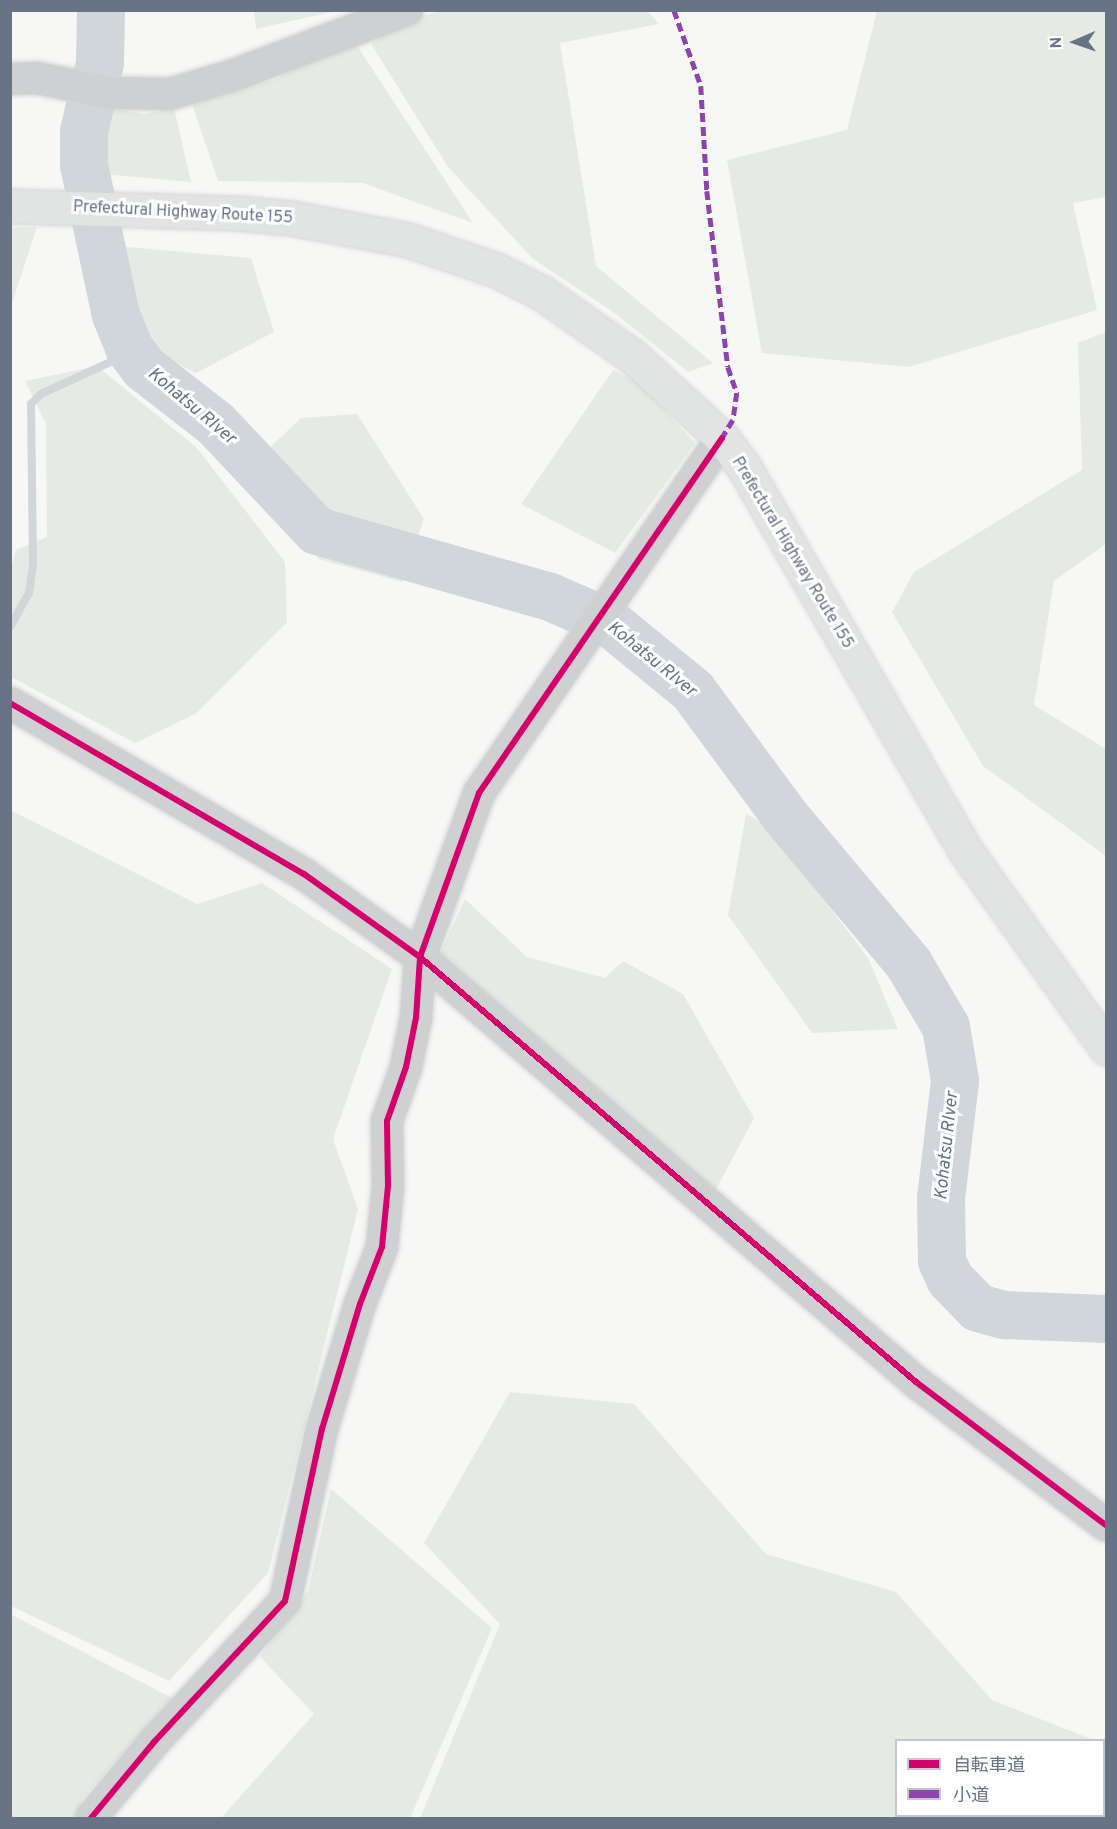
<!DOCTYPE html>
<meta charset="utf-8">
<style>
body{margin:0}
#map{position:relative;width:1117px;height:1829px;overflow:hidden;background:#f7f7f6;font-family:Overpass,"Noto Sans JP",sans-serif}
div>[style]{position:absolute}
.green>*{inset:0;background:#e6eae4}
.stream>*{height:8px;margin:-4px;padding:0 4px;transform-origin:4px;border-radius:4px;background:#d0d6da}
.river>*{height:48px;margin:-24px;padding:0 24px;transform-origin:24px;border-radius:24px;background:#d0d6da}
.roads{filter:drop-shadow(0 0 2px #d4d5d6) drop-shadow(0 0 2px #d4d5d6)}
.minor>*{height:32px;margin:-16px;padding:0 16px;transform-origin:16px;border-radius:16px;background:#cfd0d1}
.secondary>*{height:33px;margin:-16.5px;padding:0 16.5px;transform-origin:16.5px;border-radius:16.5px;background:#e2e3e3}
.quiet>*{height:4.5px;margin-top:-2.25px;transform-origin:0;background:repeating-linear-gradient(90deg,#8e44ad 0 9px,transparent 0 13.5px)}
.cycleway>*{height:6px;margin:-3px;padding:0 3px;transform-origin:3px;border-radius:3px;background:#d6006c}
span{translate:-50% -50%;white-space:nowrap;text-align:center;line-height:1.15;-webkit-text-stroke:6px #fff;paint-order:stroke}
.street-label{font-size:16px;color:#687486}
.water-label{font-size:18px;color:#637581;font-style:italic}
.frame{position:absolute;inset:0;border:12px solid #687486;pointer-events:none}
.legend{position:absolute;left:895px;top:1739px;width:210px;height:78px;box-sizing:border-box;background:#fff;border:2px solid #c3c7cf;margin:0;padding:8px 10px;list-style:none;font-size:18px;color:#687486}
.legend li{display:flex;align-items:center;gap:12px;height:30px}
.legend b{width:30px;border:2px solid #c3c7cf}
.north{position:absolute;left:1045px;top:12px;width:60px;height:60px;-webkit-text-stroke:4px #fff;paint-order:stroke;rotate:268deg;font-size:16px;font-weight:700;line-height:24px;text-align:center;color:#687486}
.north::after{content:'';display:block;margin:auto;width:21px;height:27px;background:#687486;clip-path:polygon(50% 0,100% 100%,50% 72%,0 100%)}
</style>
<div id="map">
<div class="green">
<i style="clip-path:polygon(254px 10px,336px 10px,336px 11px,256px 29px)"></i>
<i style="clip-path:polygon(440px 11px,647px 11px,659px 24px,560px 43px,596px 266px,713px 363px,688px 372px,616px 314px,533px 259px,448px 167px,371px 44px,404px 21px)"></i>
<i style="clip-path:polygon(877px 11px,1106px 11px,1106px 197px,1073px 203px,1097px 310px,909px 367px,762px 353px,727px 160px,847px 130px)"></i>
<i style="clip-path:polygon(352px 38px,473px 223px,363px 183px,218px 181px,190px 98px,274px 80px)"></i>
<i style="clip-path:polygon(70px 100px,144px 114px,174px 108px,191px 182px,69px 171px)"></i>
<i style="clip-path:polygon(37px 227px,11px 306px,11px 228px)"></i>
<i style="clip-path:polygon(94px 244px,251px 258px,274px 332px,196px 373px,106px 327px)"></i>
<i style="clip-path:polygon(1106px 332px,1106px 544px,1054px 581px,1034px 705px,1106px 749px,1106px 856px,983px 766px,892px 612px,914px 572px,1082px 470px,1078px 343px)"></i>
<i style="clip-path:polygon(97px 366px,197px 448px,285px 562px,287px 622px,197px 713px,135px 743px,11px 677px,10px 572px,16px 550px,47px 537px,46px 424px,25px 381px)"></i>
<i style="clip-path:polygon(613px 370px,639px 383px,695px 443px,615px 553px,521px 504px)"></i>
<i style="clip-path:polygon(357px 414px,424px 519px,402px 582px,318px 559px,264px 453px,301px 418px)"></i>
<i style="clip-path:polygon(10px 810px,197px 904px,262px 883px,392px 969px,333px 1139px,358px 1209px,268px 1573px,169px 1681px,11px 1606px)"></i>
<i style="clip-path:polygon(746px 814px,768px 825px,868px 958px,898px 1029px,812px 1033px,728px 915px)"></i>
<i style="clip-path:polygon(465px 899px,527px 957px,605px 978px,623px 961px,683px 994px,754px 1118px,714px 1193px,439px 956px)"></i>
<i style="clip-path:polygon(510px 1392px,634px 1404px,766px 1554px,896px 1592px,992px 1700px,1094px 1740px,896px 1740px,896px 1816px,1104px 1816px,1104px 1744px,1106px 1818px,420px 1818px,500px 1624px,424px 1543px)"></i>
<i style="clip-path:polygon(331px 1489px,492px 1628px,410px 1818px,221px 1818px,314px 1714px,260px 1657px,308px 1591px)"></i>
<i style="clip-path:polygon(10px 1614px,172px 1698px,83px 1798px,75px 1818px,11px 1818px)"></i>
</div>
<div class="stream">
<i style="left:10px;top:627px;width:39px;rotate:-61deg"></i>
<i style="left:29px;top:593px;width:28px;rotate:-82deg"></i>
<i style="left:33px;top:565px;width:161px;rotate:-90.7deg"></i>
<i style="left:31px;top:404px;width:14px;rotate:-45deg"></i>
<i style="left:41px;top:394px;width:100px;rotate:-24.8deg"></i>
</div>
<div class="river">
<i style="left:101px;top:10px;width:53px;rotate:91.1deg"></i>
<i style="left:100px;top:63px;width:71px;rotate:103.1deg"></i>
<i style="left:84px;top:132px;width:33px;rotate:90deg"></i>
<i style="left:84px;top:165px;width:153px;rotate:78deg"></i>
<i style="left:116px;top:315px;width:35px;rotate:68deg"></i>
<i style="left:129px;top:348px;width:25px;rotate:53deg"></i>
<i style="left:144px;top:368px;width:91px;rotate:37.9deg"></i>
<i style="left:216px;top:424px;width:147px;rotate:46.7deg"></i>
<i style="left:317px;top:531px;width:242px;rotate:15.8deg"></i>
<i style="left:550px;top:597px;width:65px;rotate:23.4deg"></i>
<i style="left:610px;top:623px;width:107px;rotate:39.3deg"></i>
<i style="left:693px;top:691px;width:155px;rotate:53.6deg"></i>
<i style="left:785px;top:816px;width:193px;rotate:50deg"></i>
<i style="left:909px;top:964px;width:73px;rotate:59.6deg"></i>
<i style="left:946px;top:1027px;width:55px;rotate:80.5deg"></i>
<i style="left:955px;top:1081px;width:118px;rotate:96.8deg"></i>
<i style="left:941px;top:1198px;width:63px;rotate:89.1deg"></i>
<i style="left:942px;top:1261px;width:20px;rotate:66deg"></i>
<i style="left:950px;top:1279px;width:40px;rotate:46deg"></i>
<i style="left:978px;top:1308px;width:28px;rotate:15deg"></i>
<i style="left:1005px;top:1315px;width:101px;rotate:2.3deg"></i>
</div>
<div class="roads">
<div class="minor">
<i style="left:10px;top:79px;width:27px;rotate:-2deg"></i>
<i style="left:37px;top:78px;width:76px;rotate:11.5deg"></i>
<i style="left:111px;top:93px;width:59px;rotate:1deg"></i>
<i style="left:170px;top:94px;width:67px;rotate:-16.5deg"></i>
<i style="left:234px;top:75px;width:185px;rotate:-20.6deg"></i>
<i style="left:10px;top:703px;width:340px;rotate:30.2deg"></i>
<i style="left:304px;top:874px;width:143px;rotate:35.6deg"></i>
<i style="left:420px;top:957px;width:653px;rotate:40.59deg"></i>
<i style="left:916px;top:1382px;width:238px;rotate:37deg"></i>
<i style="left:91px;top:1818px;width:99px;rotate:-50.3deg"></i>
<i style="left:154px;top:1742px;width:192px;rotate:-47.1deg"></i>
<i style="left:285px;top:1601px;width:176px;rotate:-77.9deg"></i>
<i style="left:322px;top:1429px;width:131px;rotate:-73.1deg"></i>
<i style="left:360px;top:1304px;width:61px;rotate:-68.9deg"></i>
<i style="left:382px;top:1247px;width:61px;rotate:-84.4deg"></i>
<i style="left:388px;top:1186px;width:65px;rotate:-90.9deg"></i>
<i style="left:387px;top:1121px;width:57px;rotate:-70.6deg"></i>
<i style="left:406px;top:1067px;width:50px;rotate:-78.5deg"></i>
<i style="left:416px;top:1018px;width:61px;rotate:-86.2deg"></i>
<i style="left:420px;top:957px;width:174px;rotate:-70.2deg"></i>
<i style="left:479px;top:793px;width:430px;rotate:-55.6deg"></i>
</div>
<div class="secondary">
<i style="left:10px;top:206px;width:227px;rotate:1.8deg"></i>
<i style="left:237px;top:213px;width:54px;rotate:5.3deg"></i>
<i style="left:291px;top:218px;width:119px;rotate:10.6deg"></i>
<i style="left:408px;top:240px;width:93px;rotate:18.8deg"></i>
<i style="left:496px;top:270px;width:51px;rotate:26.6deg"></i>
<i style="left:542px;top:293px;width:110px;rotate:35deg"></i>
<i style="left:632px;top:356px;width:122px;rotate:42.3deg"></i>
<i style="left:722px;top:438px;width:39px;rotate:53deg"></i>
<i style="left:745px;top:469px;width:440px;rotate:60deg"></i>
<i style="left:965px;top:850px;width:243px;rotate:54.5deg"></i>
</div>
</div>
<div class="quiet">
<i style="left:674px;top:10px;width:81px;rotate:70.4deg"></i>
<i style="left:701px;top:86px;width:105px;rotate:86.7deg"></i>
<i style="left:707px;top:191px;width:177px;rotate:83.2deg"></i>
<i style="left:728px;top:367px;width:28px;rotate:71deg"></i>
<i style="left:737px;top:393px;width:27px;rotate:98deg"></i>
<i style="left:733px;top:420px;width:21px;rotate:121deg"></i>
</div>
<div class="cycleway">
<i style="left:10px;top:703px;width:340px;rotate:30.2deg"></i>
<i style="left:304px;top:874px;width:143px;rotate:35.6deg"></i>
<i style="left:420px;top:957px;width:653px;rotate:40.59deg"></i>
<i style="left:916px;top:1382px;width:238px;rotate:37deg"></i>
<i style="left:91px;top:1818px;width:99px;rotate:-50.3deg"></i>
<i style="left:154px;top:1742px;width:192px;rotate:-47.1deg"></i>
<i style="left:285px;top:1601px;width:176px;rotate:-77.9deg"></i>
<i style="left:322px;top:1429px;width:131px;rotate:-73.1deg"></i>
<i style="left:360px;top:1304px;width:61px;rotate:-68.9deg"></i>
<i style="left:382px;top:1247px;width:61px;rotate:-84.4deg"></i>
<i style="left:388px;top:1186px;width:65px;rotate:-90.9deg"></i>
<i style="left:387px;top:1121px;width:57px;rotate:-70.6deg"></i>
<i style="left:406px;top:1067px;width:50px;rotate:-78.5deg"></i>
<i style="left:416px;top:1018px;width:61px;rotate:-86.2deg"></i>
<i style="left:420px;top:957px;width:174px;rotate:-70.2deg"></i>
<i style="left:479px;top:793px;width:430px;rotate:-55.6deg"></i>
</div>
<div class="street-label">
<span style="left:183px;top:213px;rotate:3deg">Prefectural Highway Route 155</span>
<span style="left:792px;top:553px;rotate:59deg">Prefectural Highway Route 155</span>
</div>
<div class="water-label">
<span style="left:191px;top:407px;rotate:40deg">Kohatsu RIver</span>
<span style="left:651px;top:660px;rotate:39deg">Kohatsu RIver</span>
<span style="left:948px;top:1146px;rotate:-84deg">Kohatsu RIver</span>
</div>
<div class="frame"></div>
<ul class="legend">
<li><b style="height:8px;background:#d6006c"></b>自転車道</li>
<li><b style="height:8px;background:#8e44ad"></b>小道</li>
</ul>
<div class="north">N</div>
</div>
